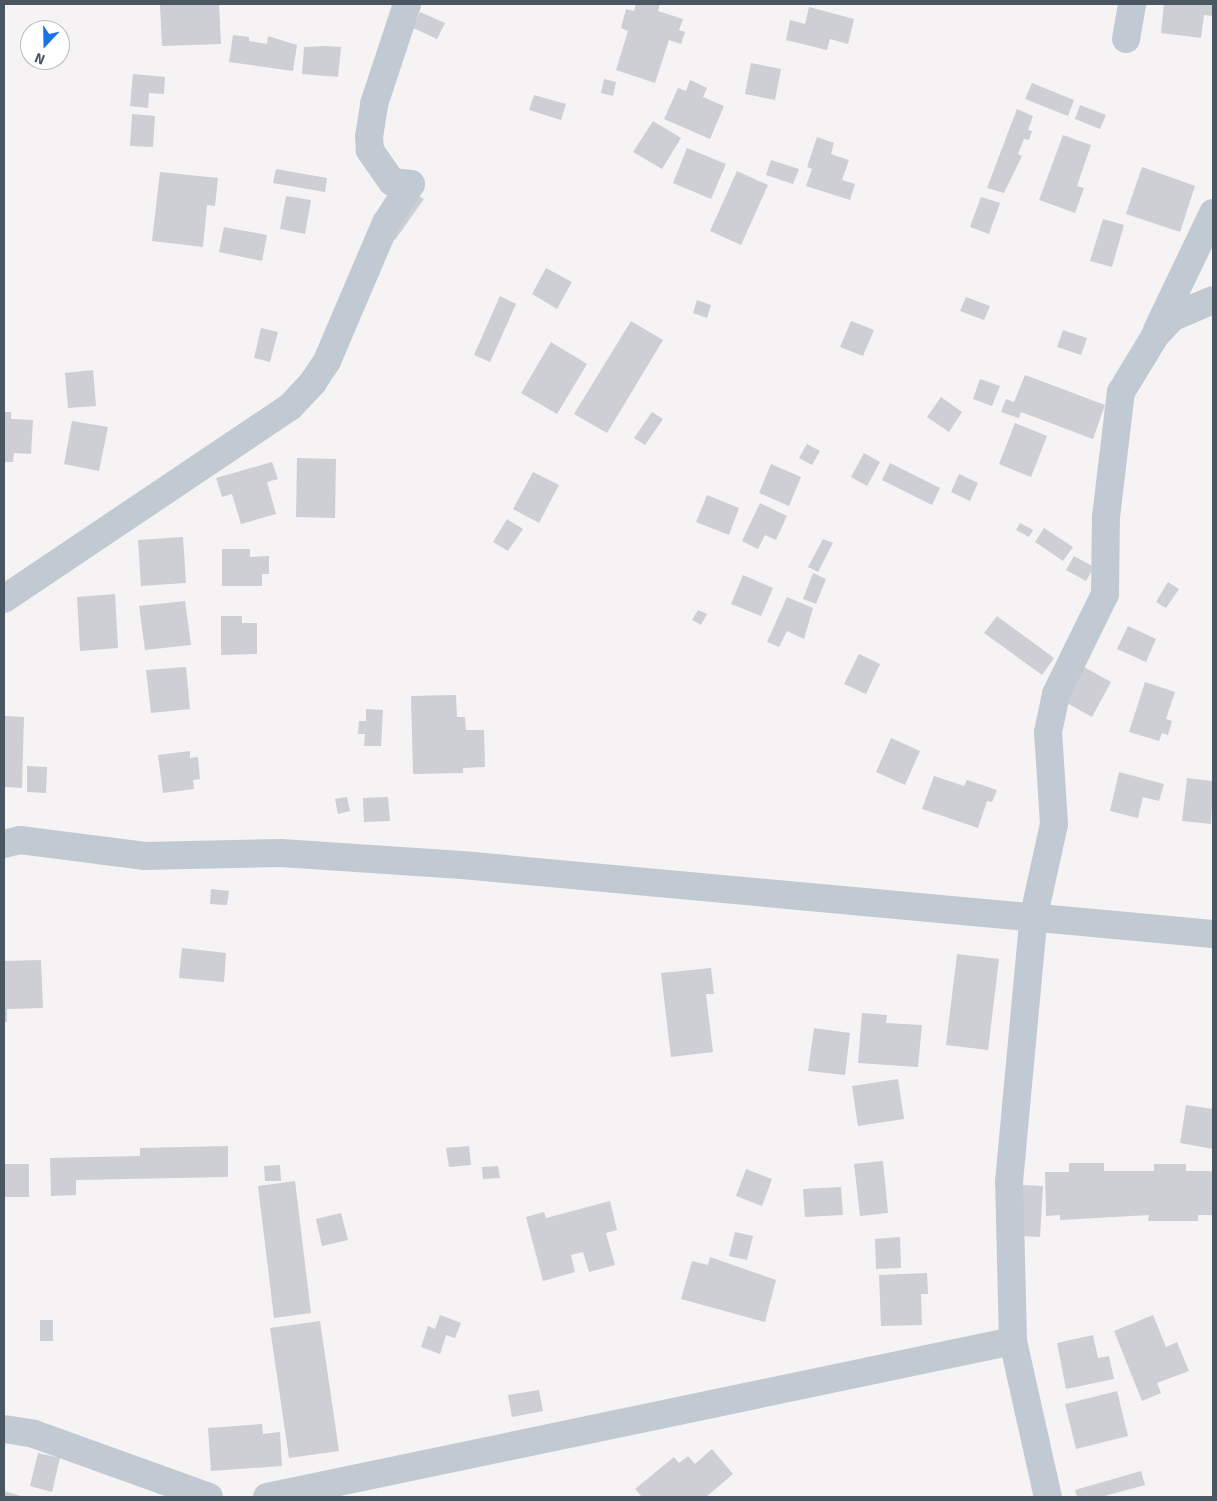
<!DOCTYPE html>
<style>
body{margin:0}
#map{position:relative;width:1217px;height:1501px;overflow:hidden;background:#f5f3f3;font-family:Signika,sans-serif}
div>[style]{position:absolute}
.building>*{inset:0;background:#cdcfd5}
.street>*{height:28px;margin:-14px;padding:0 14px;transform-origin:14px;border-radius:14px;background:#c1cad2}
span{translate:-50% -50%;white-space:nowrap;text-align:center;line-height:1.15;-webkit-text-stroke:4px #fff;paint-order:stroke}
.frame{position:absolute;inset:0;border:5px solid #4a5661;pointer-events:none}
.north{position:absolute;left:20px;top:20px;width:50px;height:50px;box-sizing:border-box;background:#fff;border:1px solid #b7bbc0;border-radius:50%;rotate:201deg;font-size:14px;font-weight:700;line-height:20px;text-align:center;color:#4a5661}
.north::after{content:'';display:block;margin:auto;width:18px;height:22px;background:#1a73e8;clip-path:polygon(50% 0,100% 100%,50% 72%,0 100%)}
</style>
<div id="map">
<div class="building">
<i style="clip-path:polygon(219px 4px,221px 44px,162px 46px,160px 5px)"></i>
<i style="clip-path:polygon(636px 4px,660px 4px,658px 11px,683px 19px,679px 30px,685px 32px,681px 44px,669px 40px,655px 83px,616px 70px,628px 31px,621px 28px,626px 9px,634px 11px)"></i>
<i style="clip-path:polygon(1164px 4px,1213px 4px,1213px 16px,1204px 15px,1201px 38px,1161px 33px)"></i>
<i style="clip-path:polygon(809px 7px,854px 19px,848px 44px,830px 39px,827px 50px,786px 40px,790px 20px,805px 24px)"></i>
<i style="clip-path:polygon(420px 12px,445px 23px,437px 39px,413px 28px)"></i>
<i style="clip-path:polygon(233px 35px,249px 37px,249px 41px,267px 44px,268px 36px,297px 45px,293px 71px,229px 62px)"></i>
<i style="clip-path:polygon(327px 46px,341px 47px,338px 77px,302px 74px,304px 47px)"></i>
<i style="clip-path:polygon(751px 63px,781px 69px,775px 100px,745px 94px)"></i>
<i style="clip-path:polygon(133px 74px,165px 77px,164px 94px,149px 93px,148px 108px,130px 106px)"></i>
<i style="clip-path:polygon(604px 79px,616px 82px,613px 96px,601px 93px)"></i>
<i style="clip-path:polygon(690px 80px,707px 88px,703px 97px,724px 106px,710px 139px,664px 119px,678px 88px,686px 91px)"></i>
<i style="clip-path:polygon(1032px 83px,1074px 100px,1068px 116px,1025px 99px)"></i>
<i style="clip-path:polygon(534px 95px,566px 104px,561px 120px,529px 110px)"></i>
<i style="clip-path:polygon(1080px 105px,1106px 115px,1100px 129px,1075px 119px)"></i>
<i style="clip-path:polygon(1017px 109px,1033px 116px,1028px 130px,1032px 131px,1029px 140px,1024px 139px,1018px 154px,1022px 156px,1004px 193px,987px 188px)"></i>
<i style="clip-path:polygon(132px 114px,155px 116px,153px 147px,130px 146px)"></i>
<i style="clip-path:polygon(653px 121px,681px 138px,662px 169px,633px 152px)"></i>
<i style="clip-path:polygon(1063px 135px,1091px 145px,1077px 186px,1084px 188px,1075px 213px,1039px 200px)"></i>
<i style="clip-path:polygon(817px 137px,834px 143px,831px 154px,849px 160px,842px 180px,855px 184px,850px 200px,806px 186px,812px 169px,807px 167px)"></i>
<i style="clip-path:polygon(687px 148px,726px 164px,711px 199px,673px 183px)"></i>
<i style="clip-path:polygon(771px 160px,799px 169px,793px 184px,766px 175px)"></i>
<i style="clip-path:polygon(1142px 167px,1195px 186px,1180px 232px,1126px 214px)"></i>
<i style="clip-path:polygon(276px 169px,327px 178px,325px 192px,273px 183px)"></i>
<i style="clip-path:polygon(737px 171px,768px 185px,741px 245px,710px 231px)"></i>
<i style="clip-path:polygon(160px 172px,218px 178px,215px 206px,207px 205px,203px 247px,152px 241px)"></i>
<i style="clip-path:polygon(417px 195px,424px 199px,395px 240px,388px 235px)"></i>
<i style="clip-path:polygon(286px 196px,311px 200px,305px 234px,280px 229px)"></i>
<i style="clip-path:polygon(981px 197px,1000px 203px,989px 234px,970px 227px)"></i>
<i style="clip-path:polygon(1103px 219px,1124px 225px,1112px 267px,1090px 261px)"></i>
<i style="clip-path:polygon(224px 227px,267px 235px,262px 261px,219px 252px)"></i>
<i style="clip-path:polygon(546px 268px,572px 282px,557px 309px,532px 294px)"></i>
<i style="clip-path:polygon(500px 296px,516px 304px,490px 362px,474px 355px)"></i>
<i style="clip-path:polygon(966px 297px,990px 306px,984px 320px,960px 311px)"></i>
<i style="clip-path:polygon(697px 300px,711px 305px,707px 318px,693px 313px)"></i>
<i style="clip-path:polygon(631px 321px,663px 340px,607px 433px,574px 414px)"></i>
<i style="clip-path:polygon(851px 321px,874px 330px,863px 356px,840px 347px)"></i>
<i style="clip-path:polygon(261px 328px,278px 332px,270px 362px,254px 358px)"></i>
<i style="clip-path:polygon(1063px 330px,1087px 338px,1081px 355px,1057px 347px)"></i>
<i style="clip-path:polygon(551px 342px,587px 364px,557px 414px,521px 393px)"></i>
<i style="clip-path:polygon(93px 370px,96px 406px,68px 408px,65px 373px)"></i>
<i style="clip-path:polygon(1025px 375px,1105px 405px,1093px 439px,1021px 412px,1019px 418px,1001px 412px,1006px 399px,1014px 402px)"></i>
<i style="clip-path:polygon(980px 379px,1000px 386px,992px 406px,973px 399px)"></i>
<i style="clip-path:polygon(941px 397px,962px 412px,949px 432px,927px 417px)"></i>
<i style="clip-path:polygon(4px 412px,11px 412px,11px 419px,33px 420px,31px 454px,14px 453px,13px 462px,4px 462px)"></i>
<i style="clip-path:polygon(652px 412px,663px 419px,645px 445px,634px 438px)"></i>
<i style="clip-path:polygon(72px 421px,108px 427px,99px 471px,64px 464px)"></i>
<i style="clip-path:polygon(1015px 423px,1047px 436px,1031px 477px,999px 464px)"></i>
<i style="clip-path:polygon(807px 444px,820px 451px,812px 465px,799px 458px)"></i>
<i style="clip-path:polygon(864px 453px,880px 462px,867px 486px,851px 477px)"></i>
<i style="clip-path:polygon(297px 458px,336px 459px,335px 518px,296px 517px)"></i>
<i style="clip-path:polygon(272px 462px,278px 479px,267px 482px,276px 514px,241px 524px,232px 494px,222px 497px,216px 478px)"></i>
<i style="clip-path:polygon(890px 463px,940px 488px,932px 505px,882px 480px)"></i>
<i style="clip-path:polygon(771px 464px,801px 477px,789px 506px,759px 493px)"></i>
<i style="clip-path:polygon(533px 472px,559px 485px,539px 523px,513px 509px)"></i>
<i style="clip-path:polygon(959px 474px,978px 483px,970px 501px,951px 492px)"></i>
<i style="clip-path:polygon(707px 495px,739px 508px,729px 535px,696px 522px)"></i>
<i style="clip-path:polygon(760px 503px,787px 516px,776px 540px,765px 535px,758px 549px,742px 541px)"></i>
<i style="clip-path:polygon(507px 519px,523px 529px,508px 551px,493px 542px)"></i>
<i style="clip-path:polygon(1020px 523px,1033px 530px,1029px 537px,1016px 530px)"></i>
<i style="clip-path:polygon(1044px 528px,1073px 547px,1063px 561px,1035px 542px)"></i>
<i style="clip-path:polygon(183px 537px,186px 583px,141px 586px,138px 540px)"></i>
<i style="clip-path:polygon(823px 539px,833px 543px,818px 572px,808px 567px)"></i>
<i style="clip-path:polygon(222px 549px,250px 549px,250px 557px,269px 556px,269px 574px,262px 574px,262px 586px,222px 586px)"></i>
<i style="clip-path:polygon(1074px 556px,1094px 567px,1086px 581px,1066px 570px)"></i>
<i style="clip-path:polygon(813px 573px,826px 579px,816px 604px,803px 599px)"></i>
<i style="clip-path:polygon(743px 575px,773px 588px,761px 616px,731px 604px)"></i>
<i style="clip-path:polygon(1168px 582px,1179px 589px,1166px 608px,1156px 602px)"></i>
<i style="clip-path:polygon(115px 594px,118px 648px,80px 651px,77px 597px)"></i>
<i style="clip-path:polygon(787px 597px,813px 608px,804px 639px,787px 631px,779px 647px,767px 642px)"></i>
<i style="clip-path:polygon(185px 601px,191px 645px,145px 650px,139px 606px)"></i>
<i style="clip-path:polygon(698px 610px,707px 614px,701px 625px,692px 620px)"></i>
<i style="clip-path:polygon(221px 616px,242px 616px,242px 623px,257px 623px,257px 654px,221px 655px)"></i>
<i style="clip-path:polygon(997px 616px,1054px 658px,1042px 675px,984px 633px)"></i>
<i style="clip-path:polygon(1128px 626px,1156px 639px,1146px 662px,1117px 649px)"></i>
<i style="clip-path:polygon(859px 654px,880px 664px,866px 694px,844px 684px)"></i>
<i style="clip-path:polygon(186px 667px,190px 709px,151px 713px,146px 670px)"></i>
<i style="clip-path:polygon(1084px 667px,1111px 682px,1092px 717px,1065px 702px)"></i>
<i style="clip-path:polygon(1145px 682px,1175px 692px,1166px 719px,1172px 721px,1168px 735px,1162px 733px,1159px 741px,1129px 732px)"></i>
<i style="clip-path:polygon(456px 695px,457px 717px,465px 717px,466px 730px,484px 730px,485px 767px,463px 768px,463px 773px,413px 774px,411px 696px)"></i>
<i style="clip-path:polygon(366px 709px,383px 710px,381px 746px,364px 746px,365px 734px,358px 734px,359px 721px,366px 721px)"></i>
<i style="clip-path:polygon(4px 716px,24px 717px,22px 788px,4px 787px)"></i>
<i style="clip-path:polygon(891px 738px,920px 751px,905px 785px,876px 772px)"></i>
<i style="clip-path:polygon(190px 751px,190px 758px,198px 757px,200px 779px,193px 780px,194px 789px,163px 793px,158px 755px)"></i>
<i style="clip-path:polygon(27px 766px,47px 767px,46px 793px,27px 792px)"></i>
<i style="clip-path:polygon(1119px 772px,1164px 784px,1159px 801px,1143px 797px,1138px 818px,1110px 811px)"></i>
<i style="clip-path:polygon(934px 776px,964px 786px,967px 780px,997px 790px,992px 802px,987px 801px,978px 828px,922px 809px)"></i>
<i style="clip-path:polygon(1187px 778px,1213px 781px,1211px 824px,1182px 821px)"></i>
<i style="clip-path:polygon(347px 797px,350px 811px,338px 814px,335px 799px)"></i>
<i style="clip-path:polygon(388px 797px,390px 821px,364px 822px,363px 798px)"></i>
<i style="clip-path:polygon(211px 889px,229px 891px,227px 905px,210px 904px)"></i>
<i style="clip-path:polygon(182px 948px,226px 953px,224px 982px,179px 978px)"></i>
<i style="clip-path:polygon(957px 954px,999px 959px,988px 1050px,946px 1045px)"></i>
<i style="clip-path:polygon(41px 960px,43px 1008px,7px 1009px,7px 1022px,4px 1022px,4px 961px)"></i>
<i style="clip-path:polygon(711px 968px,714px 994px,706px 994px,713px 1052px,671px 1057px,661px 973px)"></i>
<i style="clip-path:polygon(862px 1013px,887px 1015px,886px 1023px,922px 1025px,918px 1067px,858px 1063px)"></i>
<i style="clip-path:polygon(814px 1028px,850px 1033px,845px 1075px,808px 1071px)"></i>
<i style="clip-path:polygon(898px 1079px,904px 1119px,858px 1126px,852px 1086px)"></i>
<i style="clip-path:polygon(1186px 1105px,1213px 1109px,1213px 1149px,1180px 1143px)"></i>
<i style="clip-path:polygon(228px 1146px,228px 1177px,76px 1180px,76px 1195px,51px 1196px,50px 1158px,140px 1156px,140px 1148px)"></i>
<i style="clip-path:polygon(469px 1146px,471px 1165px,449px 1167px,446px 1148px)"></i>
<i style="clip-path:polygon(883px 1161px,888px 1213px,860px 1216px,854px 1164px)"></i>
<i style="clip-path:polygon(1069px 1163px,1104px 1163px,1104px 1171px,1154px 1171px,1154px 1164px,1186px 1164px,1186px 1171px,1212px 1171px,1212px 1215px,1198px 1215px,1198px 1221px,1148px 1221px,1149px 1215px,1060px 1220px,1060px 1215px,1046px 1216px,1045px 1172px,1069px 1172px)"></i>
<i style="clip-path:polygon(4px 1164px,29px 1164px,29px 1197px,4px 1197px)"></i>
<i style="clip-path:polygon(280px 1165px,281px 1181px,265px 1181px,264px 1166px)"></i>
<i style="clip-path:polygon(498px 1166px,500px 1178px,483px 1179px,482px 1167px)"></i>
<i style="clip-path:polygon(746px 1169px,772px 1179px,762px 1206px,736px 1196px)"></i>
<i style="clip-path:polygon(295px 1181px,311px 1313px,274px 1318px,258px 1186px)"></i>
<i style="clip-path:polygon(1023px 1185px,1043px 1186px,1040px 1237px,1019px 1236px)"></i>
<i style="clip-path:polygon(841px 1187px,843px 1215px,805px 1217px,803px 1189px)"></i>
<i style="clip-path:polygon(610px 1201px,617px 1230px,606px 1233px,615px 1265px,589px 1272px,583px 1252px,571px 1255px,575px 1272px,543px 1281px,526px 1217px,544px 1212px,546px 1218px)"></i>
<i style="clip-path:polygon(341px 1213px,348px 1240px,322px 1246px,316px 1219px)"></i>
<i style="clip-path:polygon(735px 1232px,753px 1236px,747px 1260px,729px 1256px)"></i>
<i style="clip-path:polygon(900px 1237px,901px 1268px,876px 1269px,875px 1239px)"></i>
<i style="clip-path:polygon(710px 1257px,776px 1280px,765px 1322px,681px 1299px,692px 1261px,708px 1265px)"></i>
<i style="clip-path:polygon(927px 1273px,928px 1294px,921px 1294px,922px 1325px,881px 1326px,879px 1275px)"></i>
<i style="clip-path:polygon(440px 1315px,461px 1323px,455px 1338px,446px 1335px,440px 1354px,421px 1347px,428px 1326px,435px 1329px)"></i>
<i style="clip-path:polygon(1153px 1315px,1166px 1347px,1177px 1342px,1189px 1371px,1157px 1383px,1161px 1393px,1142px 1401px,1114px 1331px)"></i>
<i style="clip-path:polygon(40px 1320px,53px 1320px,53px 1341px,40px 1341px)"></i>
<i style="clip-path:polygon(320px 1321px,339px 1451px,289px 1458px,270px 1328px)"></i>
<i style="clip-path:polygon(1093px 1335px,1098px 1358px,1109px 1356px,1114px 1379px,1066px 1389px,1057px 1343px)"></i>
<i style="clip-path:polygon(539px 1390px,543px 1411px,512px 1417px,508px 1395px)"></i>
<i style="clip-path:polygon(1117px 1391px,1128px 1436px,1076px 1449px,1065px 1404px)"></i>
<i style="clip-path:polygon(262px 1424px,263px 1434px,280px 1432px,282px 1466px,211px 1471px,208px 1428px)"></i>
<i style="clip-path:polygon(712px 1449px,733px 1474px,706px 1497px,642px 1497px,635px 1489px,674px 1457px,679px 1463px,688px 1456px,695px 1464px)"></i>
<i style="clip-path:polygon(38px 1453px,60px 1458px,52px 1492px,30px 1486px)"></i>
<i style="clip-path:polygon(1141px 1471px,1145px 1485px,1101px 1497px,1077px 1497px,1075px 1490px)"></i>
<i style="clip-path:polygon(4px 1491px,24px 1497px,4px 1497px)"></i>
</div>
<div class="street">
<i style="left:1126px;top:39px;width:36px;rotate:-80deg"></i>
<i style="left:1157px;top:330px;width:130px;rotate:-64.4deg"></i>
<i style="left:4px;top:599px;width:344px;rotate:-33.9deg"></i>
<i style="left:290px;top:407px;width:34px;rotate:-47deg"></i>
<i style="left:313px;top:382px;width:25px;rotate:-56deg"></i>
<i style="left:327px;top:361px;width:150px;rotate:-66.9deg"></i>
<i style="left:386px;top:223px;width:46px;rotate:-57.3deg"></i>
<i style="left:411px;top:184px;width:19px;rotate:-174deg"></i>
<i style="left:392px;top:182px;width:39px;rotate:-125deg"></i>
<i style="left:370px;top:150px;width:13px;rotate:-94deg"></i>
<i style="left:369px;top:137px;width:33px;rotate:-81deg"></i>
<i style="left:374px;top:104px;width:105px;rotate:-71.7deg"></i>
<i style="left:4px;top:844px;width:16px;rotate:-14deg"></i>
<i style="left:20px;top:840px;width:126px;rotate:7.3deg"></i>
<i style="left:145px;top:856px;width:136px;rotate:-1.3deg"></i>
<i style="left:281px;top:853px;width:181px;rotate:3.8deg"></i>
<i style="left:462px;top:865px;width:754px;rotate:5.25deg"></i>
<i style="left:1013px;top:1341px;width:159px;rotate:-91.4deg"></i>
<i style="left:1009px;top:1182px;width:268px;rotate:-84.7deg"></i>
<i style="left:1034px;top:915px;width:93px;rotate:-77.6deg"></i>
<i style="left:1054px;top:824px;width:92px;rotate:-93.7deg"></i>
<i style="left:1048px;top:732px;width:39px;rotate:-78deg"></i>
<i style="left:1056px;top:694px;width:111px;rotate:-63.9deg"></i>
<i style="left:1105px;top:594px;width:77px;rotate:-89.3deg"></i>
<i style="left:1106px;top:517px;width:126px;rotate:-83.2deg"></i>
<i style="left:1121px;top:392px;width:66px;rotate:-58.7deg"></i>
<i style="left:1155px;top:336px;width:26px;rotate:-47deg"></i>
<i style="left:1173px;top:317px;width:43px;rotate:-23deg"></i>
<i style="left:4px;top:1429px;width:30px;rotate:9deg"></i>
<i style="left:34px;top:1434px;width:186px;rotate:19.8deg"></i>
<i style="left:267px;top:1497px;width:762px;rotate:-11.81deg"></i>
<i style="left:1013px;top:1341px;width:160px;rotate:77.4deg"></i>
</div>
<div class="frame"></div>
<div class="north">N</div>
</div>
